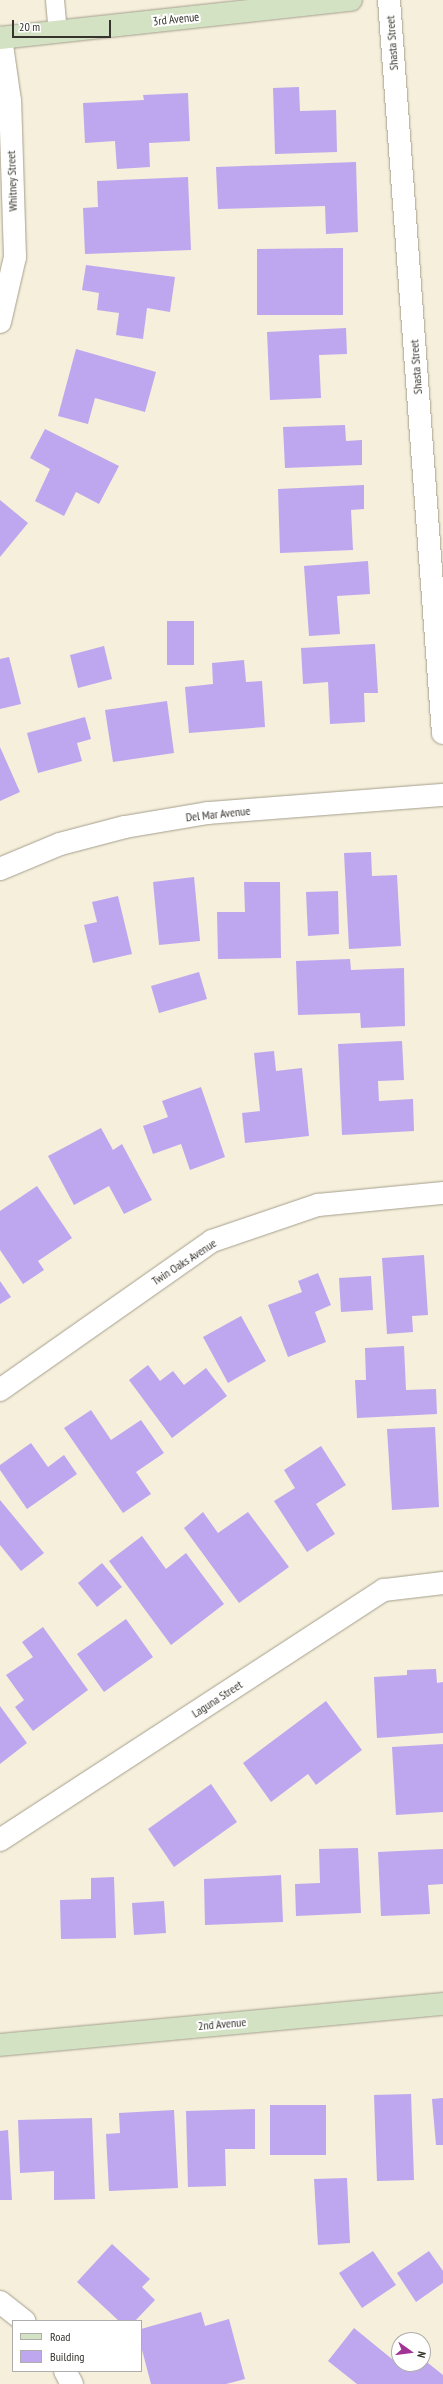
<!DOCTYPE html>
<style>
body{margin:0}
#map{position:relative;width:443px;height:2384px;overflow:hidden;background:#f5efdb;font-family:"PT Sans Narrow",sans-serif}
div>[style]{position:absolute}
.building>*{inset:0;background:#bea7ef}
.roads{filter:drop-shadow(0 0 1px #a59f8e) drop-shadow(0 0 1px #a59f8e)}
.lane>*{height:18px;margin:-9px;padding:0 9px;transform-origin:9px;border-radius:9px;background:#fff}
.street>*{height:22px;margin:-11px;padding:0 11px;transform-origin:11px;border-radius:11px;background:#fff}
.secondary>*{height:22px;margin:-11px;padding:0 11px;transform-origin:11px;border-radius:11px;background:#d2e2c2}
span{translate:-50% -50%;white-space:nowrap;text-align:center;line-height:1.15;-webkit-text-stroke:4px #fff;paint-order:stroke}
.street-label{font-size:12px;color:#35332c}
.legend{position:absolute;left:12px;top:2320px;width:130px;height:52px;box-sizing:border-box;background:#fff;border:1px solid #aeadab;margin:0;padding:5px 7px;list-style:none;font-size:12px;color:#35332c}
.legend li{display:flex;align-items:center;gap:8px;height:20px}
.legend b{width:20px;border:1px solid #aeadab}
.north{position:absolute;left:391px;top:2332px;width:40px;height:40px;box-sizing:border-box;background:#fff;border:1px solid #aeadab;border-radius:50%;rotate:104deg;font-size:11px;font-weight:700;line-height:16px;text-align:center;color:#35332c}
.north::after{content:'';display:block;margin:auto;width:14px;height:18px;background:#a03394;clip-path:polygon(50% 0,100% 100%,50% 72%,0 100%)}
.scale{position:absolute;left:12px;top:20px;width:99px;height:18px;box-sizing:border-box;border:2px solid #35332c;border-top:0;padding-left:5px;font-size:12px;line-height:14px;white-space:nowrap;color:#35332c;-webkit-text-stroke:3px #fff;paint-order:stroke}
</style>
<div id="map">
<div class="building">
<i style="clip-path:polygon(299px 87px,300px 111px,336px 110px,337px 152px,275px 154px,273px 88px)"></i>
<i style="clip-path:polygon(188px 93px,190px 141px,149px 143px,150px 167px,117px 169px,115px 141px,85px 143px,83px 103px,144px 100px,143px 95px)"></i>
<i style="clip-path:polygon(356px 162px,358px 232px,326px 234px,325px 206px,218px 209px,216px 167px)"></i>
<i style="clip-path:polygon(188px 177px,191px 250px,85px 254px,83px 208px,98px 207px,97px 181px)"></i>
<i style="clip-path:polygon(343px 248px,343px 315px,257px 315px,257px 249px)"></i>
<i style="clip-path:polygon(86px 265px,175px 277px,170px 312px,147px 308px,143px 339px,116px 335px,119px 313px,97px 310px,99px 293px,82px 290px)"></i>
<i style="clip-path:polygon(346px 328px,347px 354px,319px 355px,321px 398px,270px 400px,267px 332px)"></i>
<i style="clip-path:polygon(76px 349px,156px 372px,145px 412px,95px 398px,88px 424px,58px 416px)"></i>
<i style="clip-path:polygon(345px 425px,346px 441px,362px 440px,362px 465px,285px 468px,283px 427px)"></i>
<i style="clip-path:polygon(45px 429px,119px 466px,99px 504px,76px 492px,64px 516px,35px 501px,50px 469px,30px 458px)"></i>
<i style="clip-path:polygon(364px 485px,364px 509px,351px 510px,353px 550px,280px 553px,278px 489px)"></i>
<i style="clip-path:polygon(0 500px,28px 523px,0 557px)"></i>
<i style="clip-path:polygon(368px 561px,370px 594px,337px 596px,340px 634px,309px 636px,304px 566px)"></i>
<i style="clip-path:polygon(167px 621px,194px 621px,194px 665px,167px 665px)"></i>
<i style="clip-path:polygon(375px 644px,378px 693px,364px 693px,365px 722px,330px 724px,328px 682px,303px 684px,301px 648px)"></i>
<i style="clip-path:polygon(104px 646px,112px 679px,78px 688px,70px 655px)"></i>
<i style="clip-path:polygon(9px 657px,21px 704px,0 709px,0 659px)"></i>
<i style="clip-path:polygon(244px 660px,246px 682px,262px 681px,265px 727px,189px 733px,185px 687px,213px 684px,212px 663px)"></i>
<i style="clip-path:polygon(167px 701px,174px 753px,113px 762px,105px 710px)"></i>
<i style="clip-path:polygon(85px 717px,91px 739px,77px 743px,82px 761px,38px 773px,27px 733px)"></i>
<i style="clip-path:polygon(0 747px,20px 792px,0 801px)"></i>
<i style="clip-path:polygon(371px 852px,372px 876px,397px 875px,401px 946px,349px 949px,344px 853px)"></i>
<i style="clip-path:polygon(194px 877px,200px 941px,159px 945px,153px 882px)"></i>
<i style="clip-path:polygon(244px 882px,280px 882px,281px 958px,218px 959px,217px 912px,245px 912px)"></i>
<i style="clip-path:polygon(338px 891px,339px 934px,308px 936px,306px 892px)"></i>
<i style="clip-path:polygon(118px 896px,132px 954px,93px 963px,84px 925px,97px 922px,92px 902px)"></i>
<i style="clip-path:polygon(350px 959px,351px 970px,404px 968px,405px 1026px,361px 1028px,360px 1013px,298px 1015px,296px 961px)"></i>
<i style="clip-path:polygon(199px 972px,207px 999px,159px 1013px,151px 986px)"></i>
<i style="clip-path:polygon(402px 1041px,404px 1080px,378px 1081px,379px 1101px,413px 1099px,414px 1131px,342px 1135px,338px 1044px)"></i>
<i style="clip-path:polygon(274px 1051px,276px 1071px,302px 1068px,309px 1136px,245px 1143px,242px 1113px,260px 1111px,254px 1053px)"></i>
<i style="clip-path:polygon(201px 1087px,225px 1157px,190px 1170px,181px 1144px,153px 1154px,143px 1126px,168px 1117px,162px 1101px)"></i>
<i style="clip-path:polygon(101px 1128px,113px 1150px,122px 1144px,152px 1200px,124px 1214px,109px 1186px,74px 1205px,48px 1156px)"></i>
<i style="clip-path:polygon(37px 1186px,72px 1238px,38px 1261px,44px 1270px,23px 1284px,0 1250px,0 1211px)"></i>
<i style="clip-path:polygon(424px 1255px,428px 1315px,412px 1316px,413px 1332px,387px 1334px,382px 1258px)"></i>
<i style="clip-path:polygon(318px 1273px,331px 1305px,315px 1312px,326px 1342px,288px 1357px,268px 1305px,302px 1292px,298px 1281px)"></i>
<i style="clip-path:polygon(371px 1276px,373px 1310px,341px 1312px,339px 1278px)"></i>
<i style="clip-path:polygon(0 1281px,11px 1297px,0 1304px)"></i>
<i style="clip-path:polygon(241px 1316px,266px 1361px,228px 1383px,203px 1337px)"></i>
<i style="clip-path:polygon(404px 1346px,406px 1390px,436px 1389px,437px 1414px,357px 1418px,355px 1380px,366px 1380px,365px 1348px)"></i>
<i style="clip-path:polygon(148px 1365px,160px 1381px,173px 1371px,184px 1385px,206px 1368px,227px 1396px,172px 1438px,129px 1380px)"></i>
<i style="clip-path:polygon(91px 1410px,111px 1440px,141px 1420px,164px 1453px,136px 1472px,151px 1494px,123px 1513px,64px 1428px)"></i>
<i style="clip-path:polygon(435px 1427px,439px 1507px,392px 1510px,387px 1429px)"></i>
<i style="clip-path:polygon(31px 1443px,48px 1467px,64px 1455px,77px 1474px,27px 1509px,0 1470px,0 1465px)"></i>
<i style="clip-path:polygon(321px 1446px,346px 1485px,316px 1504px,335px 1534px,307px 1552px,274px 1501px,295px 1488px,284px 1470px)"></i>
<i style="clip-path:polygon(0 1500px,44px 1553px,21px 1571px,0 1545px)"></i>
<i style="clip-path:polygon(203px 1512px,218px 1533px,248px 1512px,289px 1567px,239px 1603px,184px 1528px)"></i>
<i style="clip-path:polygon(142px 1536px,166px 1569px,186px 1553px,224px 1604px,171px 1645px,109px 1561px)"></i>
<i style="clip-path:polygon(102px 1563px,122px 1587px,97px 1607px,78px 1583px)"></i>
<i style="clip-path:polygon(126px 1619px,153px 1657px,104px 1692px,77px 1654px)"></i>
<i style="clip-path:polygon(43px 1627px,88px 1690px,33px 1731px,15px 1707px,24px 1700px,6px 1675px,33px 1657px,22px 1642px)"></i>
<i style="clip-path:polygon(436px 1669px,437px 1683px,443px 1682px,443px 1733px,377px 1738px,374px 1677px,407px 1675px,407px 1670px)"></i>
<i style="clip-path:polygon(326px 1701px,362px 1750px,316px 1785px,308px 1774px,271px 1802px,243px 1763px)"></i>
<i style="clip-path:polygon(0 1706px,27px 1743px,0 1764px)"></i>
<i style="clip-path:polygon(443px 1744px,443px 1812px,396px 1815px,392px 1747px)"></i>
<i style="clip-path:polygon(211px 1784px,237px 1822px,174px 1867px,148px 1829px)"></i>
<i style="clip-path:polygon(358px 1848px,361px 1913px,296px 1916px,295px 1884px,320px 1883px,319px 1849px)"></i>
<i style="clip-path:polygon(443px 1849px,443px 1884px,428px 1885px,430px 1914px,381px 1916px,378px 1852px)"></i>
<i style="clip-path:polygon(281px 1875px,283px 1922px,205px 1925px,204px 1879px)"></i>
<i style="clip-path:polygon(114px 1877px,116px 1938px,61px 1939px,60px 1900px,91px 1899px,91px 1878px)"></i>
<i style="clip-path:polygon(164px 1901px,166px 1933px,134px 1935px,132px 1903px)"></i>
<i style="clip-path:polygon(411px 2094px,414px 2180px,377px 2181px,374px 2095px)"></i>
<i style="clip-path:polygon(443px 2098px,443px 2145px,436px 2145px,432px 2099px)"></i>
<i style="clip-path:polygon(270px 2105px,326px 2105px,326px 2155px,270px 2155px)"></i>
<i style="clip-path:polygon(255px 2109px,255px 2149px,225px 2149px,226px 2186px,188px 2187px,186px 2111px)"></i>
<i style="clip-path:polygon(174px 2110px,178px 2188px,109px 2191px,106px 2134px,120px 2133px,119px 2113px)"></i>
<i style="clip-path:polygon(92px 2118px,95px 2199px,54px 2200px,54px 2171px,20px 2173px,18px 2120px)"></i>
<i style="clip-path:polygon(8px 2130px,12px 2200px,0 2200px,0 2131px)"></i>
<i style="clip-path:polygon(347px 2178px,350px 2243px,318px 2245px,314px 2179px)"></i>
<i style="clip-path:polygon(112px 2244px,150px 2279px,142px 2287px,155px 2300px,135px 2321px,119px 2321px,77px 2282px)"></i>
<i style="clip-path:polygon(373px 2251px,396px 2285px,362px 2308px,339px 2273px)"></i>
<i style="clip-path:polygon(429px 2251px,443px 2271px,443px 2283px,416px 2302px,397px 2273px)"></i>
<i style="clip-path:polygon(201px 2312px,205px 2326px,229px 2319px,245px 2379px,226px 2384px,151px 2384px,141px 2346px,141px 2329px)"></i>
<i style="clip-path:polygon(354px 2328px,403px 2368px,407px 2364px,423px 2364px,423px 2359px,443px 2375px,443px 2384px,357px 2384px,328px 2361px)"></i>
</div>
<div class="roads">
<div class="lane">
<i style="left:55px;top:0;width:32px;rotate:85deg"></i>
</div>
<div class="street">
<i style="left:389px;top:0;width:735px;rotate:85.79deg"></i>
<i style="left:0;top:322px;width:67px;rotate:-77deg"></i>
<i style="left:15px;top:257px;width:156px;rotate:-91.8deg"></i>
<i style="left:10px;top:101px;width:64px;rotate:-98.1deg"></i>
<i style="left:0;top:869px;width:65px;rotate:-22.6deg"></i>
<i style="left:60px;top:844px;width:67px;rotate:-14.7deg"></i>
<i style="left:125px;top:827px;width:84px;rotate:-9.6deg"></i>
<i style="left:208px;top:813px;width:236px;rotate:-4.4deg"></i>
<i style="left:0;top:1390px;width:259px;rotate:-35.1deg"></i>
<i style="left:212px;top:1241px;width:112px;rotate:-18.8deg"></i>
<i style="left:318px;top:1205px;width:126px;rotate:-5.5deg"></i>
<i style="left:0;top:1840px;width:458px;rotate:-33.1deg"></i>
<i style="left:384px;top:1590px;width:59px;rotate:-6.8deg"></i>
<i style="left:0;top:2302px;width:31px;rotate:38deg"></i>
<i style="left:65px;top:2371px;width:15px;rotate:62deg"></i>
</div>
<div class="secondary">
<i style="left:0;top:38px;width:353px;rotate:-6.2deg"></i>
<i style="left:0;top:2045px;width:445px;rotate:-5.3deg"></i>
</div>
</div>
<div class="street-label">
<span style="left:176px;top:19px;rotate:-6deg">3rd Avenue</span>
<span style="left:392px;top:43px;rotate:-94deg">Shasta Street</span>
<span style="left:12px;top:181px;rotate:-92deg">Whitney Street</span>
<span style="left:416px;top:367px;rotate:-94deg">Shasta Street</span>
<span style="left:218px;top:814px;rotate:-6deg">Del Mar Avenue</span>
<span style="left:184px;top:1262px;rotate:-33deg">Twin Oaks Avenue</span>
<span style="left:217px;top:1699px;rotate:-33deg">Laguna Street</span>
<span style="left:222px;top:2024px;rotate:-5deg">2nd Avenue</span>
</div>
<ul class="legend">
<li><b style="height:5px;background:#d2e2c2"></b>Road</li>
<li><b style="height:11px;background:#bea7ef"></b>Building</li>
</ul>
<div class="north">N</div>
<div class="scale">20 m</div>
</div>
